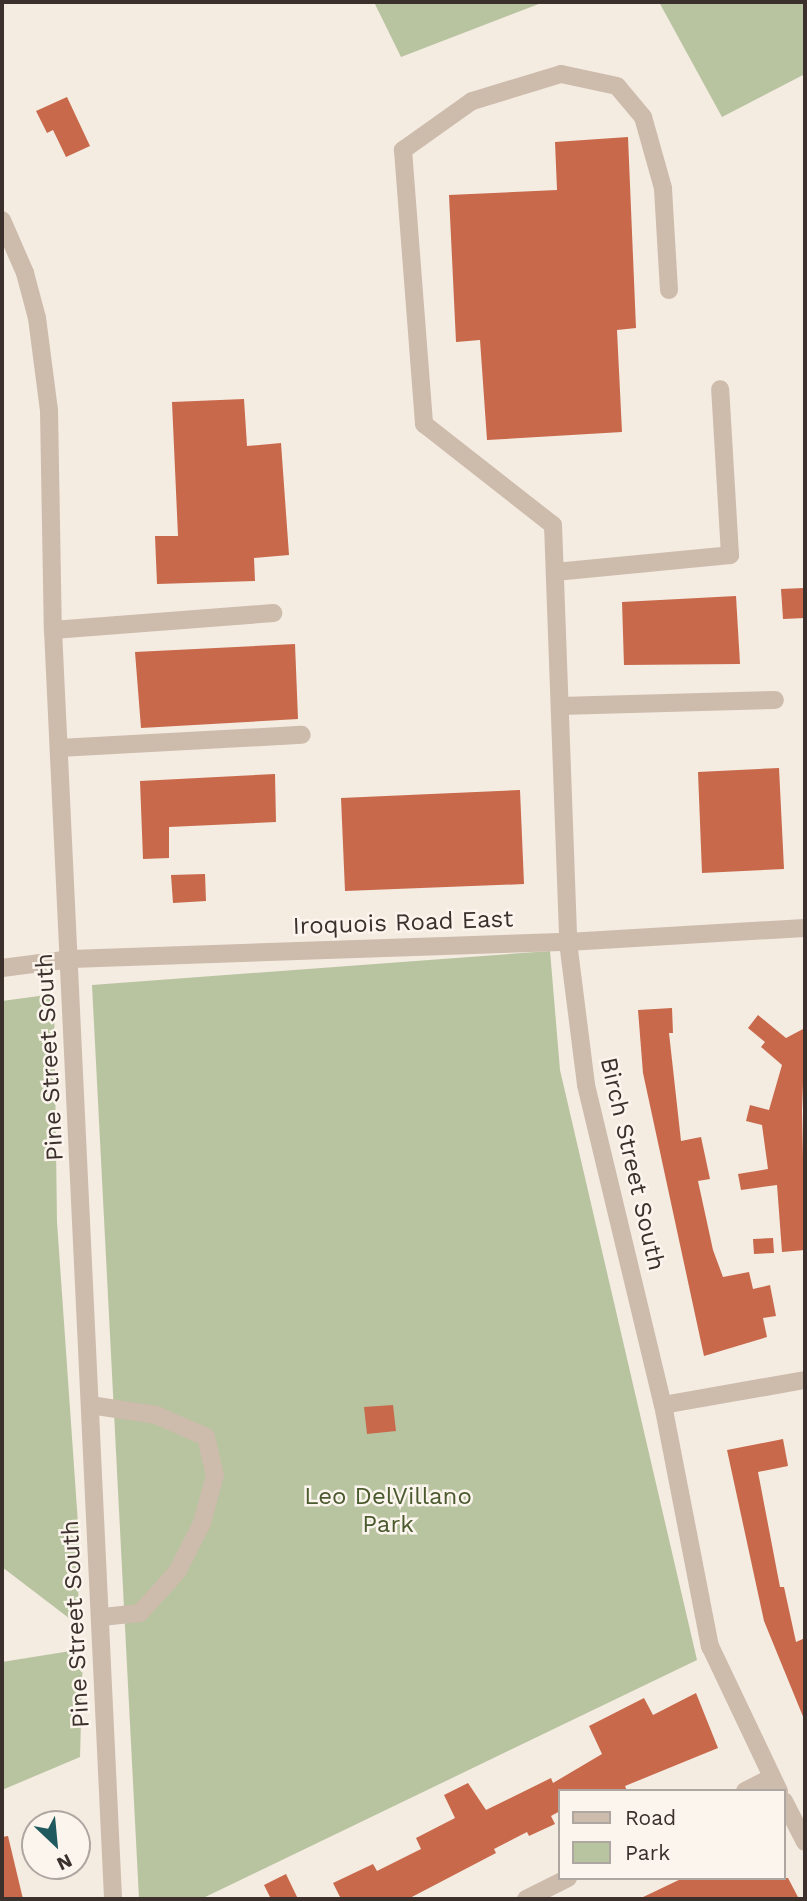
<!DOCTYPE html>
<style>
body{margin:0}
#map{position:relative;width:807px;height:1901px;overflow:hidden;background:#f4ebe1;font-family:"Work Sans",sans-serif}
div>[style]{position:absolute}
.green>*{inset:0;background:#b8c4a0}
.building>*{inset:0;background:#c8694b}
.minor>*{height:18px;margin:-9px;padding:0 9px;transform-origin:9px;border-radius:9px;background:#cdbbac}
span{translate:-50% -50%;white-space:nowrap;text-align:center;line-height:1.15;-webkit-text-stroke:5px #fbf5ee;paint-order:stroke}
.street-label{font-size:24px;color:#3b302b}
.park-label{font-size:24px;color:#4a5a2e}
.frame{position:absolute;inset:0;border:4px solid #3b302b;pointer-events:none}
.legend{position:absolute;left:558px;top:1789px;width:228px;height:91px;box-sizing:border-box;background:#fbf5ee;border:2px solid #aea6a0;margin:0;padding:9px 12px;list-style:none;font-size:21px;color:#3b302b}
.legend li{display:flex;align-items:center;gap:14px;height:35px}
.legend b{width:35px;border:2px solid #aea6a0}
.north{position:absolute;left:21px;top:1810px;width:70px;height:70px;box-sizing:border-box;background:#fbf5ee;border:2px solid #aea6a0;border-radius:50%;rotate:154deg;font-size:19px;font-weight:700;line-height:28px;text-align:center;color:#3b302b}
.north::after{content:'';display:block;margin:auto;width:24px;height:32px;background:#1f5a5e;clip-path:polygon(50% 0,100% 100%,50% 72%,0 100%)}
</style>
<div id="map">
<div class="green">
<i style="clip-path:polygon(374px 2px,544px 2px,401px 57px)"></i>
<i style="clip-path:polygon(659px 2px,805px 2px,805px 74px,722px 117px)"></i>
<i style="clip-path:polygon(550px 951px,560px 1070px,697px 1660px,201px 1899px,139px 1899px,92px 985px)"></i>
<i style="clip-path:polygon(54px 994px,57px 1222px,79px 1538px,78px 1625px,2px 1567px,2px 1001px)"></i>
<i style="clip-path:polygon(83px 1649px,80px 1757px,2px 1790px,2px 1662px)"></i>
</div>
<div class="building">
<i style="clip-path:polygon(67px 97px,90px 146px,66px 157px,53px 130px,47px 133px,36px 111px)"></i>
<i style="clip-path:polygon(628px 137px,636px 328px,617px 330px,622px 432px,487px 440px,480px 340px,456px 342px,449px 195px,557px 190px,555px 142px)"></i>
<i style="clip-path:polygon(244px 399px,247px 446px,281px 443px,289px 555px,254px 558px,255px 581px,157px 584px,155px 536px,178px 536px,172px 402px)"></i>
<i style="clip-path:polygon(804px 588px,805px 618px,783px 619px,781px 589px)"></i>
<i style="clip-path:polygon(736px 596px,740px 664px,624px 665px,622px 602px)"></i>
<i style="clip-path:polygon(295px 644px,298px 719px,141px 728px,135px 652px)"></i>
<i style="clip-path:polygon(779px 768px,784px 869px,702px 873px,698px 772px)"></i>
<i style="clip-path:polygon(275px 774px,276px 822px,169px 827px,169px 858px,143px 859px,140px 781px)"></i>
<i style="clip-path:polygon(520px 790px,524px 884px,345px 891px,341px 798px)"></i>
<i style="clip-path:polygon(205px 874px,206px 901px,173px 903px,171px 875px)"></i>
<i style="clip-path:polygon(672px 1008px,673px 1033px,669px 1033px,681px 1141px,701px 1137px,710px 1179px,698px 1181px,713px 1250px,723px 1277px,749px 1272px,753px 1289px,770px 1285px,776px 1316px,763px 1318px,767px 1337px,704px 1356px,643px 1073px,638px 1010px)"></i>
<i style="clip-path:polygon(758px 1015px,786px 1038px,805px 1028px,802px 1111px,805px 1250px,782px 1252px,777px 1185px,741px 1190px,738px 1174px,768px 1169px,762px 1125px,746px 1121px,750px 1105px,769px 1110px,782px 1065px,761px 1047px,765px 1042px,748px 1028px)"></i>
<i style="clip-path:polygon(773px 1238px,774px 1253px,754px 1254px,753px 1239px)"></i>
<i style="clip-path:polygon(393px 1405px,396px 1431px,367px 1434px,364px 1407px)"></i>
<i style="clip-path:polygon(783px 1439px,788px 1466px,758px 1472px,780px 1587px,784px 1587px,796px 1642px,805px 1638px,804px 1719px,764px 1621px,727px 1450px)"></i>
<i style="clip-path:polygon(696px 1693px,718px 1748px,625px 1786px,627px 1791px,560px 1791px,560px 1811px,551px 1816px,555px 1824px,529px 1836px,527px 1832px,494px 1849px,496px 1853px,408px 1899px,341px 1899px,333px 1883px,373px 1864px,377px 1871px,421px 1849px,416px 1838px,455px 1818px,444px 1795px,468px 1783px,486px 1810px,551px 1778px,553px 1783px,602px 1754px,589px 1726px,644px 1698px,653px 1715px)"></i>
<i style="clip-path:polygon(8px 1836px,23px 1899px,2px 1899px,2px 1837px)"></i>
<i style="clip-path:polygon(286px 1874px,298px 1899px,271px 1899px,264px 1885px)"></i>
<i style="clip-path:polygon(683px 1878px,788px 1878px,799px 1899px,639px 1899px)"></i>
</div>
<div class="minor">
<i style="left:2px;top:220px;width:58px;rotate:66.5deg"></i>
<i style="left:25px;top:273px;width:47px;rotate:75.1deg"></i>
<i style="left:37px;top:318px;width:93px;rotate:82.6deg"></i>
<i style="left:49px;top:410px;width:220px;rotate:89deg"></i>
<i style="left:53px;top:630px;width:1270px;rotate:87.29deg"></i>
<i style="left:669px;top:290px;width:102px;rotate:-93.4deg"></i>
<i style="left:663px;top:188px;width:74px;rotate:-105.7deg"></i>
<i style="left:643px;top:117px;width:40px;rotate:-130deg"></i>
<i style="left:617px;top:86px;width:57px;rotate:-167.9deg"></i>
<i style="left:561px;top:74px;width:93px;rotate:163.1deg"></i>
<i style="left:472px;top:101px;width:85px;rotate:144.6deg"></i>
<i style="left:403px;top:150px;width:275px;rotate:85.6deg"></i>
<i style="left:424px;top:424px;width:164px;rotate:38.1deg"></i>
<i style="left:553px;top:525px;width:417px;rotate:87.9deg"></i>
<i style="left:568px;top:942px;width:144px;rotate:82.8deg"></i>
<i style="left:586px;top:1085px;width:329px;rotate:76.5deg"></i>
<i style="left:663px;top:1405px;width:246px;rotate:79deg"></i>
<i style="left:710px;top:1646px;width:161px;rotate:64.6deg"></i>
<i style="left:555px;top:572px;width:176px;rotate:-5.5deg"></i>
<i style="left:730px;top:555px;width:166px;rotate:-93.4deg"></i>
<i style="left:53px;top:630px;width:221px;rotate:-4.4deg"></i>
<i style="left:560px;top:706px;width:215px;rotate:-1.6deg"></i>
<i style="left:59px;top:748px;width:243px;rotate:-3.1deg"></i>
<i style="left:2px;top:968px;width:70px;rotate:-7.4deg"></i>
<i style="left:71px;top:959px;width:497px;rotate:-2deg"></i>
<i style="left:568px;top:942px;width:237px;rotate:-3.4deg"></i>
<i style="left:90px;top:1405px;width:67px;rotate:8.6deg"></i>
<i style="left:156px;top:1415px;width:55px;rotate:23.7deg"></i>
<i style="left:206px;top:1437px;width:39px;rotate:77deg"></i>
<i style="left:215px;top:1475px;width:50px;rotate:105.2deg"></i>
<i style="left:202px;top:1523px;width:55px;rotate:117deg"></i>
<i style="left:177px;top:1572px;width:55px;rotate:132.1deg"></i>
<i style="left:140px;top:1613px;width:39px;rotate:174deg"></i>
<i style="left:663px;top:1405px;width:144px;rotate:-10deg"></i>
<i style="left:745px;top:1791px;width:30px;rotate:-27deg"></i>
<i style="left:784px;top:1801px;width:46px;rotate:62.9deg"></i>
<i style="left:526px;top:1899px;width:47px;rotate:-26.6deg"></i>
</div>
<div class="street-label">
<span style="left:403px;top:923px;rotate:-2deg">Iroquois Road East</span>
<span style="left:50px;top:1057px;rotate:-93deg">Pine Street South</span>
<span style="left:632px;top:1164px;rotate:77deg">Birch Street South</span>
<span style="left:76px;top:1624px;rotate:-93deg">Pine Street South</span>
</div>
<div class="park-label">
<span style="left:388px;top:1511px">Leo DelVillano<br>Park</span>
</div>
<div class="frame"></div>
<ul class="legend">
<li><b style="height:9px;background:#cdbbac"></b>Road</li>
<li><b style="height:19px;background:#b8c4a0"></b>Park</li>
</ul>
<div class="north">N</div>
</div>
